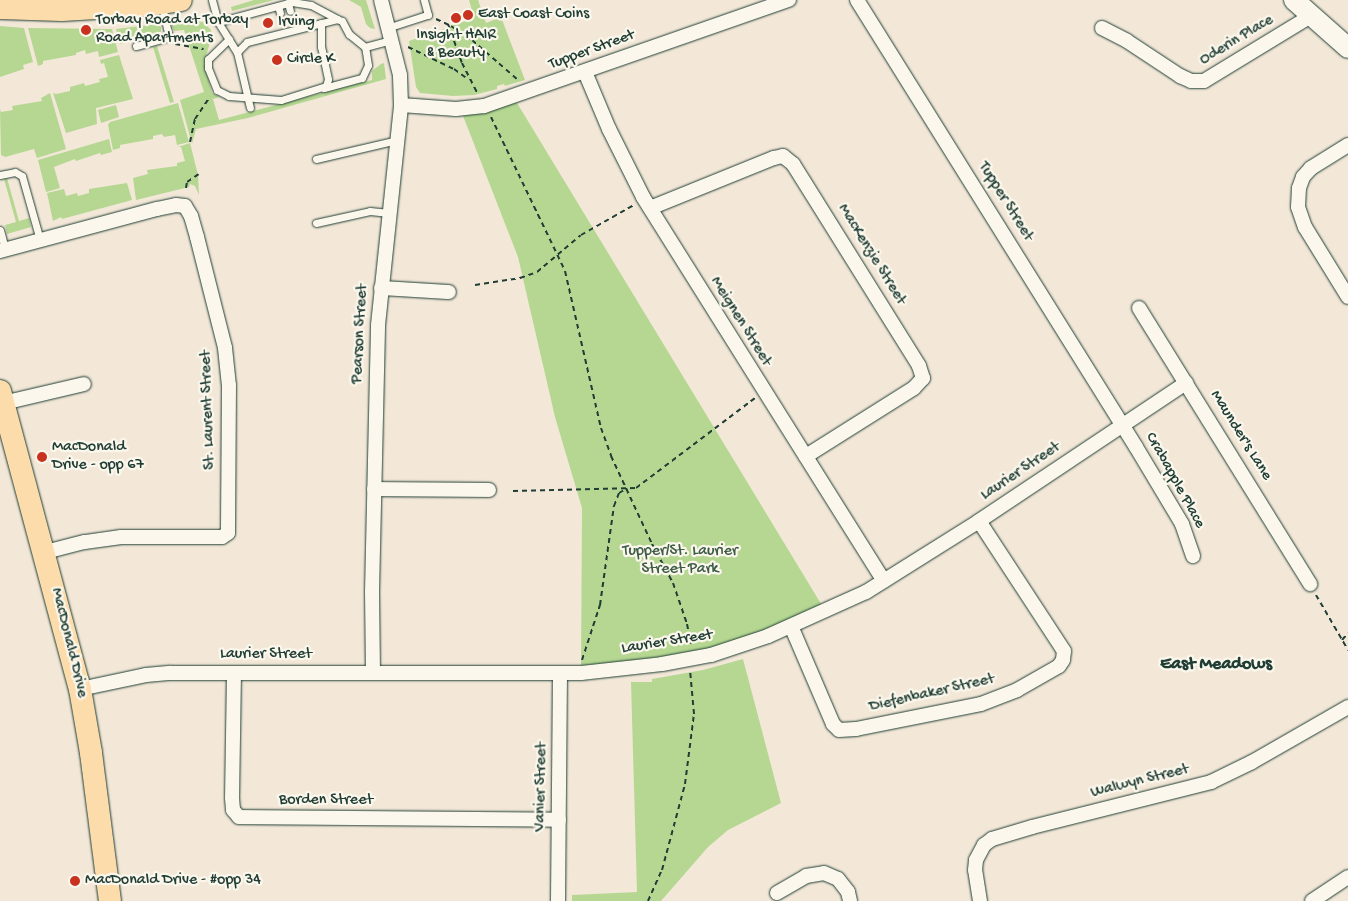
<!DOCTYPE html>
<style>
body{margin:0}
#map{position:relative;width:1348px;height:901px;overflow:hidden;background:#f3e8d8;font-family:"Gochi Hand",sans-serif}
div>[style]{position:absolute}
.green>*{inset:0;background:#b5d792}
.path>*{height:2px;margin-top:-1px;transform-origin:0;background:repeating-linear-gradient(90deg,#1f3d34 0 5px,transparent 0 9px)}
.roads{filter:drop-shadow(0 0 1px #1f3d34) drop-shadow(0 0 1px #1f3d34)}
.lane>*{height:7px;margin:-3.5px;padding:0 3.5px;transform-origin:3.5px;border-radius:3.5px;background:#fbf7ec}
.street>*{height:14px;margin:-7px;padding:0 7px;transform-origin:7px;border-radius:7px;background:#fbf7ec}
.secondary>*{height:20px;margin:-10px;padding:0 10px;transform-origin:10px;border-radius:10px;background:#fbf7ec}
.primary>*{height:22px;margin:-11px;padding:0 11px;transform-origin:11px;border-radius:11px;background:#fddcac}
.dots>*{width:14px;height:14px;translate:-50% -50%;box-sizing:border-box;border:2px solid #fbf7ec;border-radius:50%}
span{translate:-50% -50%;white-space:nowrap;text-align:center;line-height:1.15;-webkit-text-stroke:4.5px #fbf7ec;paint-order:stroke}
.poi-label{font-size:16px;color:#1f3d34}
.left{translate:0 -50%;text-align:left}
.street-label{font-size:16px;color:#1f3d34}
.park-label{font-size:16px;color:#3d5c47}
.neighbourhood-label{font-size:18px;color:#1f3d34;font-weight:700}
</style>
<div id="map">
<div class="green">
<i style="clip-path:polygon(254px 0,274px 0,232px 11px,231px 7px)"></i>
<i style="clip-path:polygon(349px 0,366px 0,375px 29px,370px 28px,366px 24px,361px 7px)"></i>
<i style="clip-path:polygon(469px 0,478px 0,486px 23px,501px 17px,525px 80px,505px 86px,504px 84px,497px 86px,497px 89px,474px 95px,453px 96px,420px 93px,416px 87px,409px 41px,474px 18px)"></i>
<i style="clip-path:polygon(188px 20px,203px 22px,211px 30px,211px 39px,204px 63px,212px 93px,220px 97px,213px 99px,219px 120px,372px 80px,372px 71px,381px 64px,384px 63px,386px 79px,248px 118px,196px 129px,192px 144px,180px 100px,204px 92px,184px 30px,174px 31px,172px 26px,173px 21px)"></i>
<i style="clip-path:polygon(157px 24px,161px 27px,161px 32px,120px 44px,116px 29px)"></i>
<i style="clip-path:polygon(0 26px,24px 28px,33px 62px,23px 65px,24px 69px,0 77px)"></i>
<i style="clip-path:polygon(28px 28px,112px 29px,118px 52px,99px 57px,98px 51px,86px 54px,85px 50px,76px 53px,76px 55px,43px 61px,43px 64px,38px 66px)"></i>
<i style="clip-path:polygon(157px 46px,174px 102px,170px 103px,153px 47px)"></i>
<i style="clip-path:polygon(119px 55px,133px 99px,96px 108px,97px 124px,66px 133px,53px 93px,56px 94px,70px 91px,70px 87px,84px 83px,85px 86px,100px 82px,99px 79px,108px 77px,104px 63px,101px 64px,100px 60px)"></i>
<i style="clip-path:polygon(50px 93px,66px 149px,37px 158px,34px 149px,5px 157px,1px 155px,0 109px,1px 112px,13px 110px,12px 106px,42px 101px,41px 98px)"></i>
<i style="clip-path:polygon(514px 98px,826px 612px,739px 646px,581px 673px,582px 508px,555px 417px,518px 257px,460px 108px)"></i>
<i style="clip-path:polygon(178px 103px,189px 142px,177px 145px,175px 135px,164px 137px,162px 134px,153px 136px,153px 139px,120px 145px,120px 148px,113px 150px,108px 125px,110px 122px)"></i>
<i style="clip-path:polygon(116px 105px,119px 117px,101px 123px,98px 110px)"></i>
<i style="clip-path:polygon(109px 139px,112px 152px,101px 155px,100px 153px,76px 161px,75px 159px,54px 167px,60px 188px,46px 192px,38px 160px)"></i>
<i style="clip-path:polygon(190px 143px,198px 175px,199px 195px,195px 186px,190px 184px,189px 187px,136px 200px,133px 178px,148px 174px,147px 170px,177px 166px,177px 163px,185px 161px,181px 147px,178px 147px)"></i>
<i style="clip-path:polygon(7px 178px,19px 221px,29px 218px,31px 227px,7px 234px,5px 225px,16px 222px,4px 179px)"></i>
<i style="clip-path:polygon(127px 183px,132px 200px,62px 219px,61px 217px,53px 221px,47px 193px,64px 189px,66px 196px,77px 193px,78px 196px,89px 193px,89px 189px)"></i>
<i style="clip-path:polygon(743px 659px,781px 803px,728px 830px,708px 847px,661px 901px,572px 901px,572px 895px,637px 892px,631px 682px,652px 682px,652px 679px,703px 670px)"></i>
</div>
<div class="path">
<i style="left:436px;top:19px;width:17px;rotate:25deg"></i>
<i style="left:451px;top:26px;width:25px;rotate:34deg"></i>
<i style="left:472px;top:40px;width:61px;rotate:41deg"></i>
<i style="left:448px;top:24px;width:41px;rotate:70.3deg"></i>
<i style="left:462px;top:63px;width:34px;rotate:63deg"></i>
<i style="left:175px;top:44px;width:29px;rotate:10deg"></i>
<i style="left:408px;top:47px;width:51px;rotate:25.6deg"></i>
<i style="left:454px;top:69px;width:17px;rotate:36deg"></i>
<i style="left:491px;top:117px;width:171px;rotate:64.3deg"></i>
<i style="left:565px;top:271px;width:161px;rotate:77.1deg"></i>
<i style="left:601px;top:428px;width:30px;rotate:70deg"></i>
<i style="left:611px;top:456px;width:97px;rotate:65deg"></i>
<i style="left:652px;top:544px;width:44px;rotate:61.7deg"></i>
<i style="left:673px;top:583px;width:43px;rotate:71.1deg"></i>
<i style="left:687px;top:624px;width:20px;rotate:79deg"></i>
<i style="left:190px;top:142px;width:24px;rotate:-78deg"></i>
<i style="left:195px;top:119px;width:27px;rotate:-56deg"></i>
<i style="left:186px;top:188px;width:6px;rotate:-81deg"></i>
<i style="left:187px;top:182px;width:14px;rotate:-34deg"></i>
<i style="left:475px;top:285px;width:46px;rotate:-8.8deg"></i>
<i style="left:520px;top:278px;width:18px;rotate:-19deg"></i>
<i style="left:537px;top:272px;width:57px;rotate:-40.1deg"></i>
<i style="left:581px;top:235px;width:61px;rotate:-29.5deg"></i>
<i style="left:513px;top:491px;width:123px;rotate:-1.4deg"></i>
<i style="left:636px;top:488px;width:149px;rotate:-37.1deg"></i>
<i style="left:1316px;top:595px;width:64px;rotate:59.8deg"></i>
<i style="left:1342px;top:640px;width:9px;rotate:-49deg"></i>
<i style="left:582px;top:660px;width:58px;rotate:-71.9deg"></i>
<i style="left:600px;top:605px;width:100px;rotate:-82deg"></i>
<i style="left:614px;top:506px;width:14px;rotate:-69deg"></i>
<i style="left:619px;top:493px;width:8px;rotate:-30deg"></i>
<i style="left:648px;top:901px;width:34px;rotate:-66deg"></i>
<i style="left:662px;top:870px;width:89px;rotate:-75deg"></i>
<i style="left:685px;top:784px;width:71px;rotate:-82.7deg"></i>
<i style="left:694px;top:714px;width:44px;rotate:-95.2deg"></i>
</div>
<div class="roads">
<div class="lane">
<i style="left:212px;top:0;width:23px;rotate:75deg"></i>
<i style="left:218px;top:22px;width:36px;rotate:58deg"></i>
<i style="left:237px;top:52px;width:57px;rotate:76.9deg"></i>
<i style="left:288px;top:3px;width:8px;rotate:76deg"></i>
<i style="left:278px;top:6px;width:7px;rotate:74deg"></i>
<i style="left:218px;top:22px;width:77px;rotate:-15.1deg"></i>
<i style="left:292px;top:2px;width:19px;rotate:9deg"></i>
<i style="left:311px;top:5px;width:30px;rotate:28deg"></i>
<i style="left:390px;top:27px;width:40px;rotate:-18deg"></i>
<i style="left:428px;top:15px;width:16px;rotate:-105deg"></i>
<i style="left:229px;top:39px;width:29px;rotate:136deg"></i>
<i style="left:208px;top:59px;width:9px;rotate:90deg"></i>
<i style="left:208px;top:68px;width:24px;rotate:68deg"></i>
<i style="left:217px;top:90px;width:13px;rotate:27deg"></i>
<i style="left:229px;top:96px;width:52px;rotate:4.4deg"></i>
<i style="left:281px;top:100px;width:47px;rotate:-17.3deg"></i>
<i style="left:326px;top:86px;width:7px;rotate:-74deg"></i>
<i style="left:328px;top:79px;width:33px;rotate:-102deg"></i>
<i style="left:321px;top:47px;width:24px;rotate:-90deg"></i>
<i style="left:136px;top:46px;width:34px;rotate:-15deg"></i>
<i style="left:169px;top:37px;width:32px;rotate:-103deg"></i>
<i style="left:237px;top:52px;width:14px;rotate:-45deg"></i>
<i style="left:247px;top:42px;width:93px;rotate:-14.3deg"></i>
<i style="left:337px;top:19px;width:5px;rotate:22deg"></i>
<i style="left:342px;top:21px;width:15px;rotate:62deg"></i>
<i style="left:349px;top:34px;width:21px;rotate:39deg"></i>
<i style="left:365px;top:47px;width:28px;rotate:-15deg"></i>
<i style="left:324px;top:88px;width:39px;rotate:-15deg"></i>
<i style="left:362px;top:78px;width:14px;rotate:-65deg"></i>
<i style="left:368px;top:65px;width:18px;rotate:-99deg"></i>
<i style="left:316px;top:159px;width:83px;rotate:-13.2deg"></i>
<i style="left:0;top:175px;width:15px;rotate:-11deg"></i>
<i style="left:15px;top:172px;width:8px;rotate:30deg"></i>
<i style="left:22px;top:176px;width:66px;rotate:74.3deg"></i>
<i style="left:316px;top:223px;width:55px;rotate:-12.5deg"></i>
<i style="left:370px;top:211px;width:19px;rotate:6deg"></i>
<i style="left:0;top:230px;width:20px;rotate:75deg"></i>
</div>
<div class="street">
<i style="left:857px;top:0;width:527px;rotate:58.03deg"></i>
<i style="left:1136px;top:447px;width:90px;rotate:59.1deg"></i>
<i style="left:1182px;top:524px;width:34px;rotate:71deg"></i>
<i style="left:1102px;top:28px;width:28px;rotate:27deg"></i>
<i style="left:1127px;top:41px;width:64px;rotate:33.4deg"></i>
<i style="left:1180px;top:76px;width:12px;rotate:24deg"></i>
<i style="left:1191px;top:81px;width:13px"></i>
<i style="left:1204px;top:81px;width:125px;rotate:-31.3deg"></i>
<i style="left:585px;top:72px;width:62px;rotate:67.2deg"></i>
<i style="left:609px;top:129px;width:76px;rotate:63.4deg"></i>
<i style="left:643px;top:197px;width:453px;rotate:57.9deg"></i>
<i style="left:401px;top:105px;width:55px;rotate:4.2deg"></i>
<i style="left:456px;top:109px;width:28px;rotate:-6deg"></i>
<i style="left:484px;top:106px;width:323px;rotate:-19.2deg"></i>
<i style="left:1348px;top:145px;width:44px;rotate:148.1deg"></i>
<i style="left:1311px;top:168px;width:12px;rotate:132deg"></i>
<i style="left:1303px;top:177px;width:12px;rotate:110deg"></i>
<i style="left:1299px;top:188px;width:19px;rotate:93deg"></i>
<i style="left:1298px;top:207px;width:21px;rotate:71deg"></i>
<i style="left:1305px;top:227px;width:82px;rotate:58.4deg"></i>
<i style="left:650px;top:208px;width:134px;rotate:-22deg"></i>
<i style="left:774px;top:158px;width:9px;rotate:-13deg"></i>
<i style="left:783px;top:156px;width:13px;rotate:39deg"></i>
<i style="left:793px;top:164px;width:238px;rotate:58deg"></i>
<i style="left:919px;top:366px;width:13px;rotate:72deg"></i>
<i style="left:923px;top:378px;width:13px;rotate:132deg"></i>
<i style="left:914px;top:388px;width:128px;rotate:147.8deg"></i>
<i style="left:0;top:251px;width:163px;rotate:-15deg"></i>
<i style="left:157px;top:209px;width:19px;rotate:-12deg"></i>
<i style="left:176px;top:205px;width:9px;rotate:6deg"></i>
<i style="left:185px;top:206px;width:12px;rotate:59deg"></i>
<i style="left:191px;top:216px;width:22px;rotate:74deg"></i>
<i style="left:197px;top:237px;width:114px;rotate:75.8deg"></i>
<i style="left:225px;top:348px;width:37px;rotate:84deg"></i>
<i style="left:229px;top:385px;width:148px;rotate:90.4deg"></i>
<i style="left:228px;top:533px;width:7px;rotate:146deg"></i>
<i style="left:222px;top:537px;width:101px;rotate:180deg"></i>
<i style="left:121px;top:537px;width:37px;rotate:172deg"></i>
<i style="left:84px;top:542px;width:40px;rotate:165.6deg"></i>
<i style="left:381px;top:288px;width:68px;rotate:3.4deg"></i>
<i style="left:1139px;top:308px;width:325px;rotate:58.2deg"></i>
<i style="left:3px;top:403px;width:83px;rotate:-13.2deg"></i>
<i style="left:374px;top:489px;width:115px;rotate:0.5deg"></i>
<i style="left:791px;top:626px;width:107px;rotate:66.8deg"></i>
<i style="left:833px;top:724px;width:8px;rotate:45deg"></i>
<i style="left:839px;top:730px;width:17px;rotate:-3deg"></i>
<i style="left:856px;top:729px;width:127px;rotate:-11.3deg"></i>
<i style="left:981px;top:704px;width:39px;rotate:-21deg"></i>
<i style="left:1017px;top:690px;width:48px;rotate:-29.7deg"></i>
<i style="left:1059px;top:666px;width:7px;rotate:-56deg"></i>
<i style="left:1063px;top:660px;width:9px;rotate:-84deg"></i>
<i style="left:1064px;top:651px;width:155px;rotate:-123.2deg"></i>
<i style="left:234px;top:673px;width:125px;rotate:90.9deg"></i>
<i style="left:232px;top:798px;width:12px;rotate:85deg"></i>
<i style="left:233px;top:810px;width:9px;rotate:49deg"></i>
<i style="left:239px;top:817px;width:320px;rotate:0.5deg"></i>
<i style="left:373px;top:673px;width:81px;rotate:-90.7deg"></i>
<i style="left:372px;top:592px;width:267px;rotate:-88.7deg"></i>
<i style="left:378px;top:325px;width:221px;rotate:-84deg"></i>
<i style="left:401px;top:105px;width:30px;rotate:-92deg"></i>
<i style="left:400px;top:75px;width:77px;rotate:-104.2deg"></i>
<i style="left:80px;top:689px;width:67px;rotate:-12deg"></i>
<i style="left:146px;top:675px;width:25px;rotate:-5deg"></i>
<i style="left:171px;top:673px;width:410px"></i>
<i style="left:581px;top:673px;width:81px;rotate:-6.3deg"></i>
<i style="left:662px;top:664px;width:50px;rotate:-10.4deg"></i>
<i style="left:711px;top:655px;width:60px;rotate:-18.4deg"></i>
<i style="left:768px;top:636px;width:107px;rotate:-24.2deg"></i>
<i style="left:866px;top:592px;width:133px;rotate:-32.1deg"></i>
<i style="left:979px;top:521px;width:249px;rotate:-33.7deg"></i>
<i style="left:777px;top:893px;width:34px;rotate:-30deg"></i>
<i style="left:806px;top:876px;width:18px;rotate:-9deg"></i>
<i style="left:824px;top:873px;width:15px;rotate:23deg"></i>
<i style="left:838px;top:879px;width:16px;rotate:52deg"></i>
<i style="left:848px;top:892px;width:9px;rotate:77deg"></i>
<i style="left:558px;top:901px;width:227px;rotate:-89.5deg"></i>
<i style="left:980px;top:901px;width:31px;rotate:-99deg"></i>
<i style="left:975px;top:870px;width:10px;rotate:-84deg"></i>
<i style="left:976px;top:860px;width:17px;rotate:-62deg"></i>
<i style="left:984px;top:845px;width:10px;rotate:-37deg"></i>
<i style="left:992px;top:839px;width:42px;rotate:-16.7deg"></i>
<i style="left:1032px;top:827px;width:185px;rotate:-14.1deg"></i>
<i style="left:1211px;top:782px;width:46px;rotate:-26deg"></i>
<i style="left:1252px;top:762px;width:111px;rotate:-29.8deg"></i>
<i style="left:1312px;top:901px;width:43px;rotate:-33.7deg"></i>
</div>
<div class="secondary">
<i style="left:1294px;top:0;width:72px;rotate:41.6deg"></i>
</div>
<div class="primary">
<i style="left:0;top:8px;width:62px;rotate:1.8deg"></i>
<i style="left:62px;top:10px;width:84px;rotate:-3.4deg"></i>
<i style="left:146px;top:5px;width:35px;rotate:-8deg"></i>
<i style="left:0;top:391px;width:309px;rotate:75deg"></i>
<i style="left:80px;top:689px;width:65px;rotate:80.2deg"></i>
<i style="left:91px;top:753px;width:149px;rotate:82.7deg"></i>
</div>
</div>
<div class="dots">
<i style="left:468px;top:15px;background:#c8321e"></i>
<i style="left:456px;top:18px;background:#c8321e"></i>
<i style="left:268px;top:23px;background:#c8321e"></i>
<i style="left:86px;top:30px;background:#c8321e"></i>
<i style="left:277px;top:60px;background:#c8321e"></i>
<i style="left:42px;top:457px;background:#c8321e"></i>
<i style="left:75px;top:881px;background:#c8321e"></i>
</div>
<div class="poi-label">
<span class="left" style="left:478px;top:15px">East Coast Coins</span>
<span class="left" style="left:96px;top:30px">Torbay Road at Torbay<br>Road Apartments</span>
<span class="left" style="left:278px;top:23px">Irving</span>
<span style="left:456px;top:45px">Insight HAIR<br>&amp; Beauty</span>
<span class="left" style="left:287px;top:60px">Circle K</span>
<span class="left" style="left:52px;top:457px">MacDonald<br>Drive - opp 67</span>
<span class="left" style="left:85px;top:881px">MacDonald Drive - #opp 34</span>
</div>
<div class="street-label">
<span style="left:1237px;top:41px;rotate:-31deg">Oderin Place</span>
<span style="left:592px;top:51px;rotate:-20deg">Tupper Street</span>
<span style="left:1005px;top:202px;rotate:58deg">Tupper Street</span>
<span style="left:871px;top:255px;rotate:58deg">MacKenzie Street</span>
<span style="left:740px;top:322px;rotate:58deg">Meignen Street</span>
<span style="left:361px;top:334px;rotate:-87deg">Pearson Street</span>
<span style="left:209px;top:410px;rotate:-92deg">St. Laurent Street</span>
<span style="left:1240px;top:436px;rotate:58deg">Maunder's Lane</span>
<span style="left:1021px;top:472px;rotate:-34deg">Laurier Street</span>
<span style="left:1174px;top:481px;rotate:61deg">Crabapple Place</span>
<span style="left:68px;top:643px;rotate:76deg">MacDonald Drive</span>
<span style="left:667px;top:643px;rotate:-9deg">Laurier Street</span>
<span style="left:266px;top:655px">Laurier Street</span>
<span style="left:932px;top:694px;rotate:-13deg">Diefenbaker Street</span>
<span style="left:1140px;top:782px;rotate:-14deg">Walwyn Street</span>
<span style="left:542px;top:787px;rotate:-89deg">Vanier Street</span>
<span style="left:326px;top:801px">Borden Street</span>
</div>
<div class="park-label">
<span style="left:680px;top:561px">Tupper/St. Laurier<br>Street Park</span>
</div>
<div class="neighbourhood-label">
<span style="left:1216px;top:665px">East Meadows</span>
</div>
</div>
